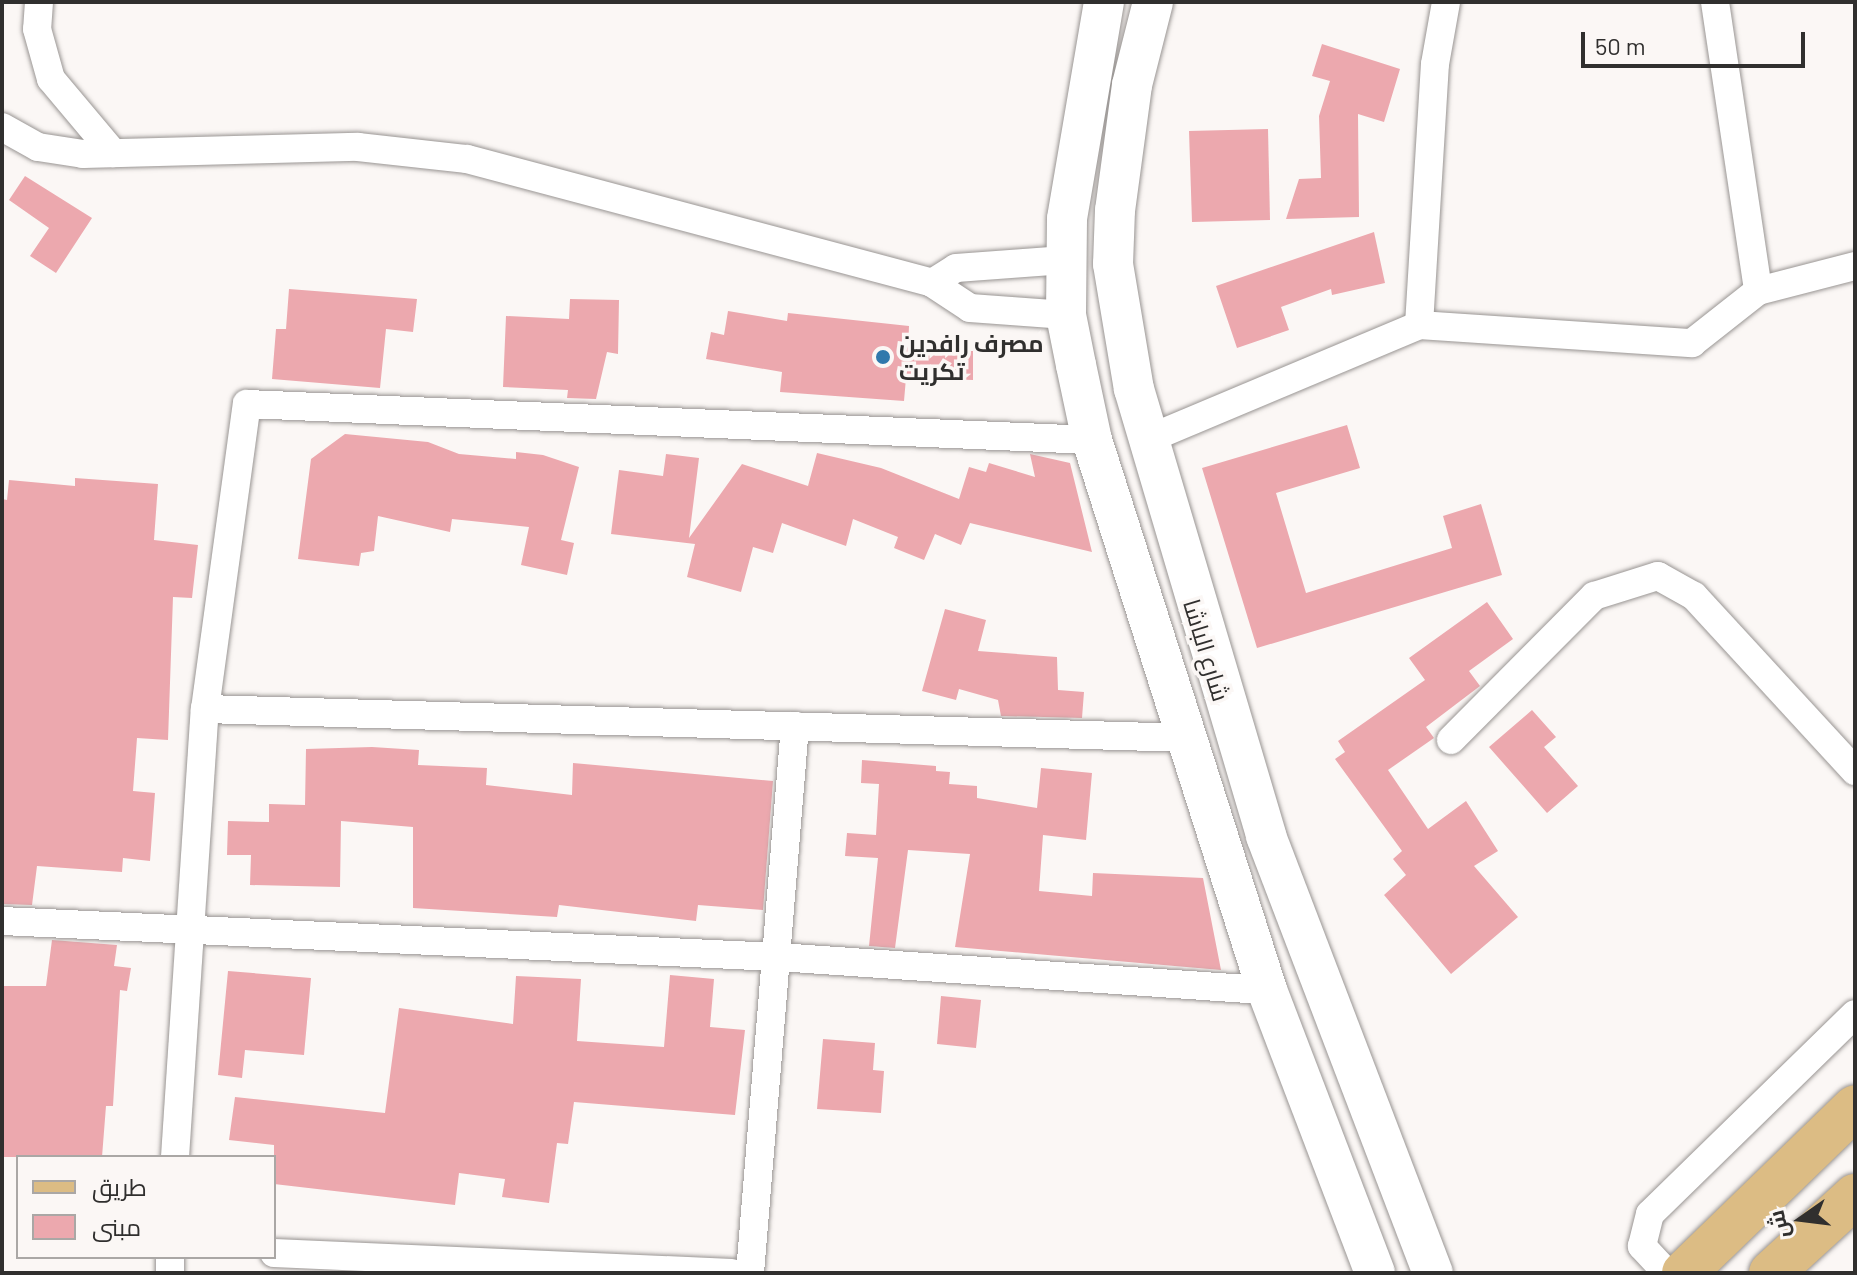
<!DOCTYPE html>
<meta charset="utf-8">
<style>
body{margin:0}
#map{position:relative;width:1857px;height:1275px;overflow:hidden;background:#fbf7f5;font-family:Barlow,Cairo,sans-serif}
div>[style]{position:absolute}
.building>*{inset:0;background:#eca8ae}
.roads{filter:drop-shadow(0 0 2px #999593) drop-shadow(0 0 2px #999593)}
.minor>*{height:28px;margin:-14px;padding:0 14px;transform-origin:14px;border-radius:14px;background:#fff}
.secondary>*{height:40px;margin:-20px;padding:0 20px;transform-origin:20px;border-radius:20px;background:#fff}
.primary>*{height:44px;margin:-22px;padding:0 22px;transform-origin:22px;border-radius:22px;background:#dcbc84}
.dots>*{width:22px;height:22px;translate:-50% -50%;box-sizing:border-box;border:4px solid #fbf7f5;border-radius:50%}
span{translate:-50% -50%;white-space:nowrap;text-align:center;line-height:1.15;-webkit-text-stroke:7px #fbf7f5;paint-order:stroke}
.poi-label{font-size:24px;color:#302f2e;font-weight:700}
.left{translate:0 -50%;text-align:left}
.street-label{font-size:24px;color:#302f2e}
.frame{position:absolute;inset:0;border:4px solid #302f2e;pointer-events:none}
.legend{position:absolute;left:16px;top:1155px;width:260px;height:104px;box-sizing:border-box;background:#fbf7f5;border:2px solid #aaa7a5;margin:0;padding:10px 14px;list-style:none;font-size:24px;color:#302f2e}
.legend li{display:flex;align-items:center;gap:16px;height:40px}
.legend b{width:40px;border:2px solid #aaa7a5}
.north{position:absolute;left:1761px;top:1179px;width:80px;height:80px;-webkit-text-stroke:6px #fbf7f5;paint-order:stroke;rotate:256deg;font-size:22px;font-weight:700;line-height:32px;text-align:center;color:#302f2e}
.north::after{content:'';display:block;margin:auto;width:28px;height:36px;background:#302f2e;clip-path:polygon(50% 0,100% 100%,50% 72%,0 100%)}
.scale{position:absolute;left:1581px;top:32px;width:224px;height:36px;box-sizing:border-box;border:4px solid #302f2e;border-top:0;padding-left:10px;font-size:24px;line-height:28px;white-space:nowrap;color:#302f2e;-webkit-text-stroke:6px #fbf7f5;paint-order:stroke}
</style>
<div id="map">
<div class="building">
<i style="clip-path:polygon(1322px 44px,1400px 69px,1384px 122px,1358px 114px,1359px 217px,1286px 219px,1299px 179px,1321px 178px,1319px 116px,1330px 81px,1312px 76px)"></i>
<i style="clip-path:polygon(1268px 129px,1270px 220px,1192px 222px,1189px 131px)"></i>
<i style="clip-path:polygon(25px 176px,92px 218px,56px 273px,30px 256px,49px 228px,9px 200px)"></i>
<i style="clip-path:polygon(1374px 232px,1385px 283px,1332px 295px,1331px 289px,1281px 307px,1289px 330px,1237px 348px,1216px 286px)"></i>
<i style="clip-path:polygon(289px 289px,417px 299px,413px 332px,386px 329px,380px 388px,272px 379px,276px 329px,286px 329px)"></i>
<i style="clip-path:polygon(570px 299px,619px 300px,618px 354px,607px 352px,596px 399px,567px 398px,568px 390px,503px 387px,506px 316px,569px 319px)"></i>
<i style="clip-path:polygon(728px 311px,787px 321px,788px 313px,909px 326px,908px 350px,973px 351px,973px 380px,906px 378px,904px 401px,780px 392px,782px 372px,706px 359px,711px 332px,724px 335px)"></i>
<i style="clip-path:polygon(1347px 425px,1360px 468px,1276px 493px,1306px 593px,1452px 548px,1443px 516px,1481px 504px,1502px 575px,1257px 648px,1202px 468px)"></i>
<i style="clip-path:polygon(345px 434px,428px 442px,459px 454px,516px 459px,516px 452px,543px 455px,579px 467px,561px 540px,574px 543px,567px 575px,521px 565px,529px 527px,452px 519px,450px 532px,378px 516px,374px 551px,361px 553px,359px 566px,298px 559px,311px 459px)"></i>
<i style="clip-path:polygon(817px 453px,881px 468px,959px 499px,969px 467px,986px 472px,989px 463px,1035px 477px,1030px 454px,1070px 463px,1092px 552px,970px 523px,961px 545px,935px 534px,924px 560px,894px 548px,898px 537px,853px 519px,846px 546px,782px 523px,773px 553px,753px 547px,741px 592px,687px 577px,695px 544px,611px 534px,619px 470px,663px 476px,666px 454px,699px 458px,689px 538px,742px 464px,808px 486px)"></i>
<i style="clip-path:polygon(75px 478px,158px 484px,154px 540px,198px 545px,192px 598px,173px 597px,168px 740px,137px 738px,133px 791px,155px 793px,150px 861px,123px 858px,122px 872px,37px 866px,32px 905px,2px 904px,2px 499px,7px 500px,9px 480px,75px 486px)"></i>
<i style="clip-path:polygon(1487px 602px,1513px 639px,1469px 671px,1480px 686px,1426px 727px,1434px 738px,1388px 770px,1428px 829px,1466px 801px,1498px 851px,1474px 866px,1518px 917px,1451px 974px,1384px 895px,1406px 875px,1393px 859px,1402px 851px,1335px 759px,1345px 752px,1338px 741px,1425px 680px,1409px 658px)"></i>
<i style="clip-path:polygon(945px 609px,986px 620px,978px 651px,1057px 657px,1058px 690px,1084px 692px,1082px 718px,1001px 716px,998px 700px,959px 689px,956px 700px,922px 691px)"></i>
<i style="clip-path:polygon(1532px 710px,1556px 737px,1544px 747px,1578px 786px,1547px 813px,1489px 747px)"></i>
<i style="clip-path:polygon(372px 747px,419px 750px,418px 765px,487px 768px,486px 785px,572px 795px,573px 763px,773px 781px,763px 910px,698px 905px,696px 921px,559px 905px,557px 917px,413px 908px,413px 827px,341px 821px,340px 887px,250px 885px,251px 855px,227px 855px,228px 821px,269px 822px,269px 804px,305px 805px,306px 749px)"></i>
<i style="clip-path:polygon(862px 760px,936px 766px,936px 771px,950px 772px,949px 784px,977px 786px,977px 798px,1037px 808px,1041px 768px,1092px 773px,1086px 840px,1043px 835px,1039px 891px,1092px 896px,1093px 873px,1203px 878px,1221px 970px,955px 947px,970px 854px,908px 850px,895px 948px,869px 946px,878px 858px,845px 856px,847px 833px,876px 835px,879px 784px,861px 783px)"></i>
<i style="clip-path:polygon(52px 940px,117px 945px,114px 966px,131px 968px,127px 991px,120px 990px,113px 1106px,106px 1106px,102px 1157px,2px 1157px,2px 986px,46px 986px)"></i>
<i style="clip-path:polygon(228px 971px,311px 978px,304px 1055px,245px 1050px,242px 1078px,218px 1075px)"></i>
<i style="clip-path:polygon(670px 975px,714px 979px,710px 1027px,745px 1030px,735px 1115px,574px 1102px,568px 1144px,557px 1143px,549px 1203px,502px 1197px,505px 1179px,459px 1173px,455px 1205px,274px 1184px,274px 1145px,229px 1140px,235px 1097px,385px 1113px,399px 1008px,513px 1024px,516px 976px,581px 979px,577px 1041px,664px 1047px)"></i>
<i style="clip-path:polygon(941px 996px,981px 1000px,976px 1048px,937px 1044px)"></i>
<i style="clip-path:polygon(823px 1039px,875px 1043px,873px 1070px,884px 1071px,881px 1113px,817px 1109px)"></i>
</div>
<div class="roads">
<div class="minor">
<i style="left:39px;top:2px;width:27px;rotate:94deg"></i>
<i style="left:37px;top:29px;width:52px;rotate:74.4deg"></i>
<i style="left:51px;top:79px;width:97px;rotate:50deg"></i>
<i style="left:1715px;top:2px;width:292px;rotate:81.5deg"></i>
<i style="left:2px;top:127px;width:41px;rotate:29.1deg"></i>
<i style="left:38px;top:147px;width:46px;rotate:8.8deg"></i>
<i style="left:83px;top:154px;width:275px;rotate:-1.5deg"></i>
<i style="left:358px;top:147px;width:110px;rotate:6.3deg"></i>
<i style="left:467px;top:159px;width:481px;rotate:14.9deg"></i>
<i style="left:932px;top:283px;width:45px;rotate:33.3deg"></i>
<i style="left:970px;top:308px;width:96px;rotate:4.2deg"></i>
<i style="left:932px;top:283px;width:28px;rotate:-32deg"></i>
<i style="left:956px;top:268px;width:109px;rotate:-4.2deg"></i>
<i style="left:1419px;top:325px;width:261px;rotate:-86.5deg"></i>
<i style="left:1435px;top:64px;width:63px;rotate:-79.9deg"></i>
<i style="left:1146px;top:440px;width:296px;rotate:-22.8deg"></i>
<i style="left:1419px;top:325px;width:274px;rotate:3.8deg"></i>
<i style="left:1692px;top:343px;width:84px;rotate:-38.2deg"></i>
<i style="left:1758px;top:291px;width:100px;rotate:-14.5deg"></i>
<i style="left:205px;top:709px;width:980px;rotate:1.69deg"></i>
<i style="left:1451px;top:740px;width:203px;rotate:-45.2deg"></i>
<i style="left:1594px;top:596px;width:67px;rotate:-17.4deg"></i>
<i style="left:1658px;top:576px;width:41px;rotate:29.1deg"></i>
<i style="left:1694px;top:596px;width:238px;rotate:47.4deg"></i>
<i style="left:2px;top:921px;width:777px;rotate:2.66deg"></i>
<i style="left:778px;top:957px;width:490px;rotate:3.9deg"></i>
<i style="left:175px;top:1157px;width:449px;rotate:-86.2deg"></i>
<i style="left:205px;top:709px;width:308px;rotate:-82.2deg"></i>
<i style="left:247px;top:404px;width:846px;rotate:2.44deg"></i>
<i style="left:274px;top:1253px;width:458px;rotate:2.5deg"></i>
<i style="left:170px;top:1273px;width:16px;rotate:-90deg"></i>
<i style="left:750px;top:1273px;width:549px;rotate:-85.3deg"></i>
<i style="left:1667px;top:1273px;width:37px;rotate:-133deg"></i>
<i style="left:1642px;top:1246px;width:33px;rotate:-76deg"></i>
<i style="left:1650px;top:1214px;width:286px;rotate:-44.3deg"></i>
</div>
<div class="secondary">
<i style="left:1104px;top:2px;width:220px;rotate:99.7deg"></i>
<i style="left:1067px;top:219px;width:96px;rotate:90.6deg"></i>
<i style="left:1066px;top:315px;width:51px;rotate:78.7deg"></i>
<i style="left:1076px;top:365px;width:77px;rotate:78deg"></i>
<i style="left:1092px;top:440px;width:577px;rotate:72.35deg"></i>
<i style="left:1267px;top:990px;width:303px;rotate:69.1deg"></i>
<i style="left:1153px;top:2px;width:86px;rotate:104.2deg"></i>
<i style="left:1132px;top:85px;width:126px;rotate:97.7deg"></i>
<i style="left:1115px;top:210px;width:54px;rotate:92.1deg"></i>
<i style="left:1113px;top:264px;width:127px;rotate:80.5deg"></i>
<i style="left:1134px;top:389px;width:466px;rotate:73.5deg"></i>
<i style="left:1266px;top:836px;width:468px;rotate:69.1deg"></i>
</div>
<div class="primary">
<i style="left:1684px;top:1273px;width:238px;rotate:-44.1deg"></i>
<i style="left:1771px;top:1273px;width:114px;rotate:-42.5deg"></i>
</div>
</div>
<div class="dots">
<i style="left:883px;top:357px;background:#3178ac"></i>
</div>
<div class="poi-label">
<span class="left" style="left:899px;top:357px">مصرف رافدين<br>تكريت</span>
</div>
<div class="street-label">
<span style="left:1207px;top:650px;rotate:73deg">شارع الباشا</span>
</div>
<div class="frame"></div>
<ul class="legend">
<li><b style="height:10px;background:#dcbc84"></b>طريق</li>
<li><b style="height:22px;background:#eca8ae"></b>مبنى</li>
</ul>
<div class="north">ش</div>
<div class="scale">50 m</div>
</div>
